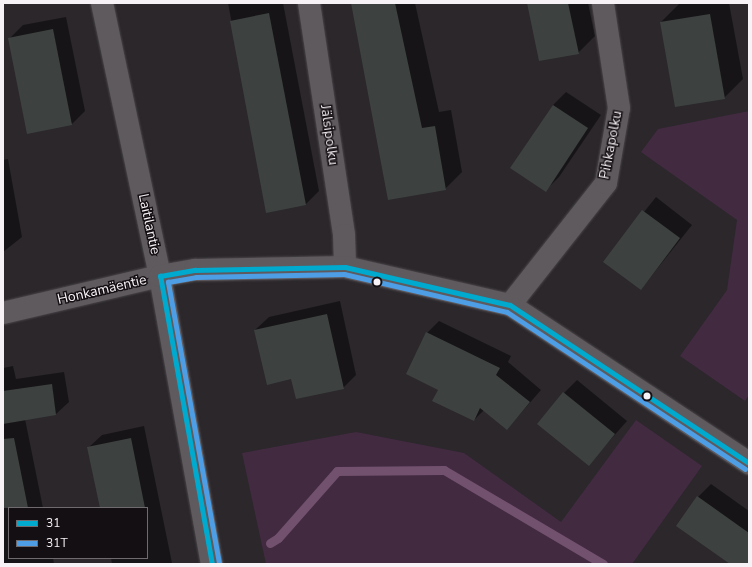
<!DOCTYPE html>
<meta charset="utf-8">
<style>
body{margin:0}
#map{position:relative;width:752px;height:567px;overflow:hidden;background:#2b272b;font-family:"Nunito Sans",sans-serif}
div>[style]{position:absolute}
.green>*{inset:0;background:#422a41}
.shadow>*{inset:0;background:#0007}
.stream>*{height:9px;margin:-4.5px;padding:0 4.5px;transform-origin:4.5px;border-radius:4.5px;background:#72516f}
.building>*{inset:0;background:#3d4240}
.roads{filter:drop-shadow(0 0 1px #494548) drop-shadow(0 0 1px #494548)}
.minor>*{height:22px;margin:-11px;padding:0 11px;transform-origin:11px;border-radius:11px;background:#5e5a5e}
.tertiary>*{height:22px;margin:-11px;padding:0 11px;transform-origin:11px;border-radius:11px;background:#5e5a5e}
.bus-1>*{height:5px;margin:-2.5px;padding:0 2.5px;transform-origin:2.5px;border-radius:2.5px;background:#00a9ce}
.bus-2>*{height:5px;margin:-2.5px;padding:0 2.5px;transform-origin:2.5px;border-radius:2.5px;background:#4d9ee5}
.dots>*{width:11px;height:11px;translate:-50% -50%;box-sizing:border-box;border:2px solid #130f12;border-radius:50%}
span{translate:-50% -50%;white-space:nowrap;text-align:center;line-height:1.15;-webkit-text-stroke:3px #130f12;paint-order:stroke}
.street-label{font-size:14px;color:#f7f2f6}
.frame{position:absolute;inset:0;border:4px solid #f7f2f6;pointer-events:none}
.legend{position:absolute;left:8px;top:507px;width:140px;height:52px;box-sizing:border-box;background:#130f12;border:1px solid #6e6a6d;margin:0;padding:5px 7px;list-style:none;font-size:12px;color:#f7f2f6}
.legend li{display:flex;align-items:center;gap:8px;height:20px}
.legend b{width:20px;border:1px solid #6e6a6d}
</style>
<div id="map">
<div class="green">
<i style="clip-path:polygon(749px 111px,749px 395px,745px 401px,680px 356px,727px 290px,737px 220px,641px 152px,658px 129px)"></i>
<i style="clip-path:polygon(636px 420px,702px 466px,632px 564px,266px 564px,242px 453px,356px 432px,464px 453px,561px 522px)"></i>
</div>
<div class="shadow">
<i style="clip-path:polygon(228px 3px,283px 3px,319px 191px,306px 204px,267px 211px)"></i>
<i style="clip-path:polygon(352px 3px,415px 3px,439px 112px,451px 110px,462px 172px,445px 189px)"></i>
<i style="clip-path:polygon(529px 3px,588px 3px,595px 36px,578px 53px)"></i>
<i style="clip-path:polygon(729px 3px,743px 79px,724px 98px,661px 22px,679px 4px)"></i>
<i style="clip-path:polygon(66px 17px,85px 111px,72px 124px,9px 39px,23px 25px)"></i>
<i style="clip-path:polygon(566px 92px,601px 115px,559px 177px,546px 190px,553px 105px)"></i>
<i style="clip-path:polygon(8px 159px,22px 237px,3px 252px,3px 160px)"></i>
<i style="clip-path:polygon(656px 197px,692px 225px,641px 289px,604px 262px)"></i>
<i style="clip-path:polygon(340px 301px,356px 375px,343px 388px,292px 378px,255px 330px,269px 317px)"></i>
<i style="clip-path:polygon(439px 321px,511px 356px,508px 362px,541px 390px,507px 429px,484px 410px,474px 420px,439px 389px,427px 333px)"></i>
<i style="clip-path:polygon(13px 366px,16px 379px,64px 372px,69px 402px,56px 414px,25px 419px,43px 508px,9px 508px,9px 558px,53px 558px,54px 564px,3px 564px,3px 368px)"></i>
<i style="clip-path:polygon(577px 380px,627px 421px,589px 464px,564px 393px)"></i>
<i style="clip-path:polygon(144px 426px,172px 563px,112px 564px,111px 558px,147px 558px,147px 508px,101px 508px,88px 448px,102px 435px)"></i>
<i style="clip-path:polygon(711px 484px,749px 511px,749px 564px,732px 564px,698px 497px)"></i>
</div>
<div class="stream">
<i style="left:270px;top:543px;width:9px;rotate:-32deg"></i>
<i style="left:278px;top:538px;width:89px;rotate:-48.6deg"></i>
<i style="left:337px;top:471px;width:107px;rotate:-0.5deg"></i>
<i style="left:444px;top:470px;width:185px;rotate:30.6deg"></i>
</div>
<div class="building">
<i style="clip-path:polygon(351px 3px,395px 3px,422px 128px,435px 126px,446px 190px,388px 200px)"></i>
<i style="clip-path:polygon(527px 3px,568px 3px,579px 54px,539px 61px)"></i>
<i style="clip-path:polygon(269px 13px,306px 205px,266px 213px,230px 21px)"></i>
<i style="clip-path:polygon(710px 14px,725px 99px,675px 107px,660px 22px)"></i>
<i style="clip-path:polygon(53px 29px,72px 125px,27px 134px,8px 38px)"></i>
<i style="clip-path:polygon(553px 105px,588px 128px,546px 192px,510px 168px)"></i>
<i style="clip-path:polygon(642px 210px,680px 238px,641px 290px,603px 262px)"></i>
<i style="clip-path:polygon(327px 314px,344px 389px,296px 399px,291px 379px,267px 385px,254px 330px)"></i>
<i style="clip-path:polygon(426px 332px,500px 368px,496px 375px,530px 402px,507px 430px,480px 408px,474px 421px,432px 401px,438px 390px,406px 374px)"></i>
<i style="clip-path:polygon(52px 384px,56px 415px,3px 424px,3px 391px)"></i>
<i style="clip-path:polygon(563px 392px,615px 434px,589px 466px,537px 424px)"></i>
<i style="clip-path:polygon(14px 438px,28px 508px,3px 508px,3px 439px)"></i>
<i style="clip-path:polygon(131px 438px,145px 508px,100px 508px,87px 447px)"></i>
<i style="clip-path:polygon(697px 496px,749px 533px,749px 564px,730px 564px,676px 526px)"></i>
</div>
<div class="roads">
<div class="minor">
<i style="left:309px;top:3px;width:235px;rotate:81.4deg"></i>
<i style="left:344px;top:235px;width:32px;rotate:88deg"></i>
<i style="left:510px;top:305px;width:155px;rotate:-51.8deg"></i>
<i style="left:606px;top:183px;width:76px;rotate:-80.2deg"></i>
<i style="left:619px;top:108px;width:106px;rotate:-98.7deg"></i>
<i style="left:3px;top:313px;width:161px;rotate:-13.3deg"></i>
</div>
<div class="tertiary">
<i style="left:102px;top:3px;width:279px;rotate:78deg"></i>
<i style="left:160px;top:276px;width:293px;rotate:79.8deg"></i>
<i style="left:160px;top:276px;width:36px;rotate:-10deg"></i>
<i style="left:195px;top:270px;width:150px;rotate:-1.1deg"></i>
<i style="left:345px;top:267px;width:169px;rotate:13deg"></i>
<i style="left:510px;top:305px;width:287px;rotate:33.5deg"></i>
</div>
</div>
<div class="bus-1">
<i style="left:212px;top:564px;width:293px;rotate:-100.2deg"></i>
<i style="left:160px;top:276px;width:36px;rotate:-10deg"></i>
<i style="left:195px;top:270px;width:150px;rotate:-1.1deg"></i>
<i style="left:345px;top:267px;width:169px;rotate:13deg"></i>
<i style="left:510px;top:305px;width:287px;rotate:33.5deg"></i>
</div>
<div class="bus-2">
<i style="left:219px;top:563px;width:286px;rotate:-100.3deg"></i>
<i style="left:168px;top:282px;width:28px;rotate:-10deg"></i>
<i style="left:196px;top:277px;width:148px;rotate:-1.2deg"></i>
<i style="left:344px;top:274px;width:167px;rotate:13.1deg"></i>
<i style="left:507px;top:312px;width:285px;rotate:33.4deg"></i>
</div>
<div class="dots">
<i style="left:377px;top:282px;background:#f7f2f6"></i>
<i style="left:647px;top:396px;background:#f7f2f6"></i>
</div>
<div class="street-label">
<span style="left:329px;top:135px;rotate:82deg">Jälsipolku</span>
<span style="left:611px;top:145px;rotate:-79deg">Pihkapolku</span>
<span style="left:149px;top:224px;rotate:78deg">Laitilantie</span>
<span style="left:102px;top:290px;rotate:-13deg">Honkamäentie</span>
</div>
<div class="frame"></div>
<ul class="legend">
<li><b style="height:5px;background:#00a9ce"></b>31</li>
<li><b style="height:5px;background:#4d9ee5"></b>31T</li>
</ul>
</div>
